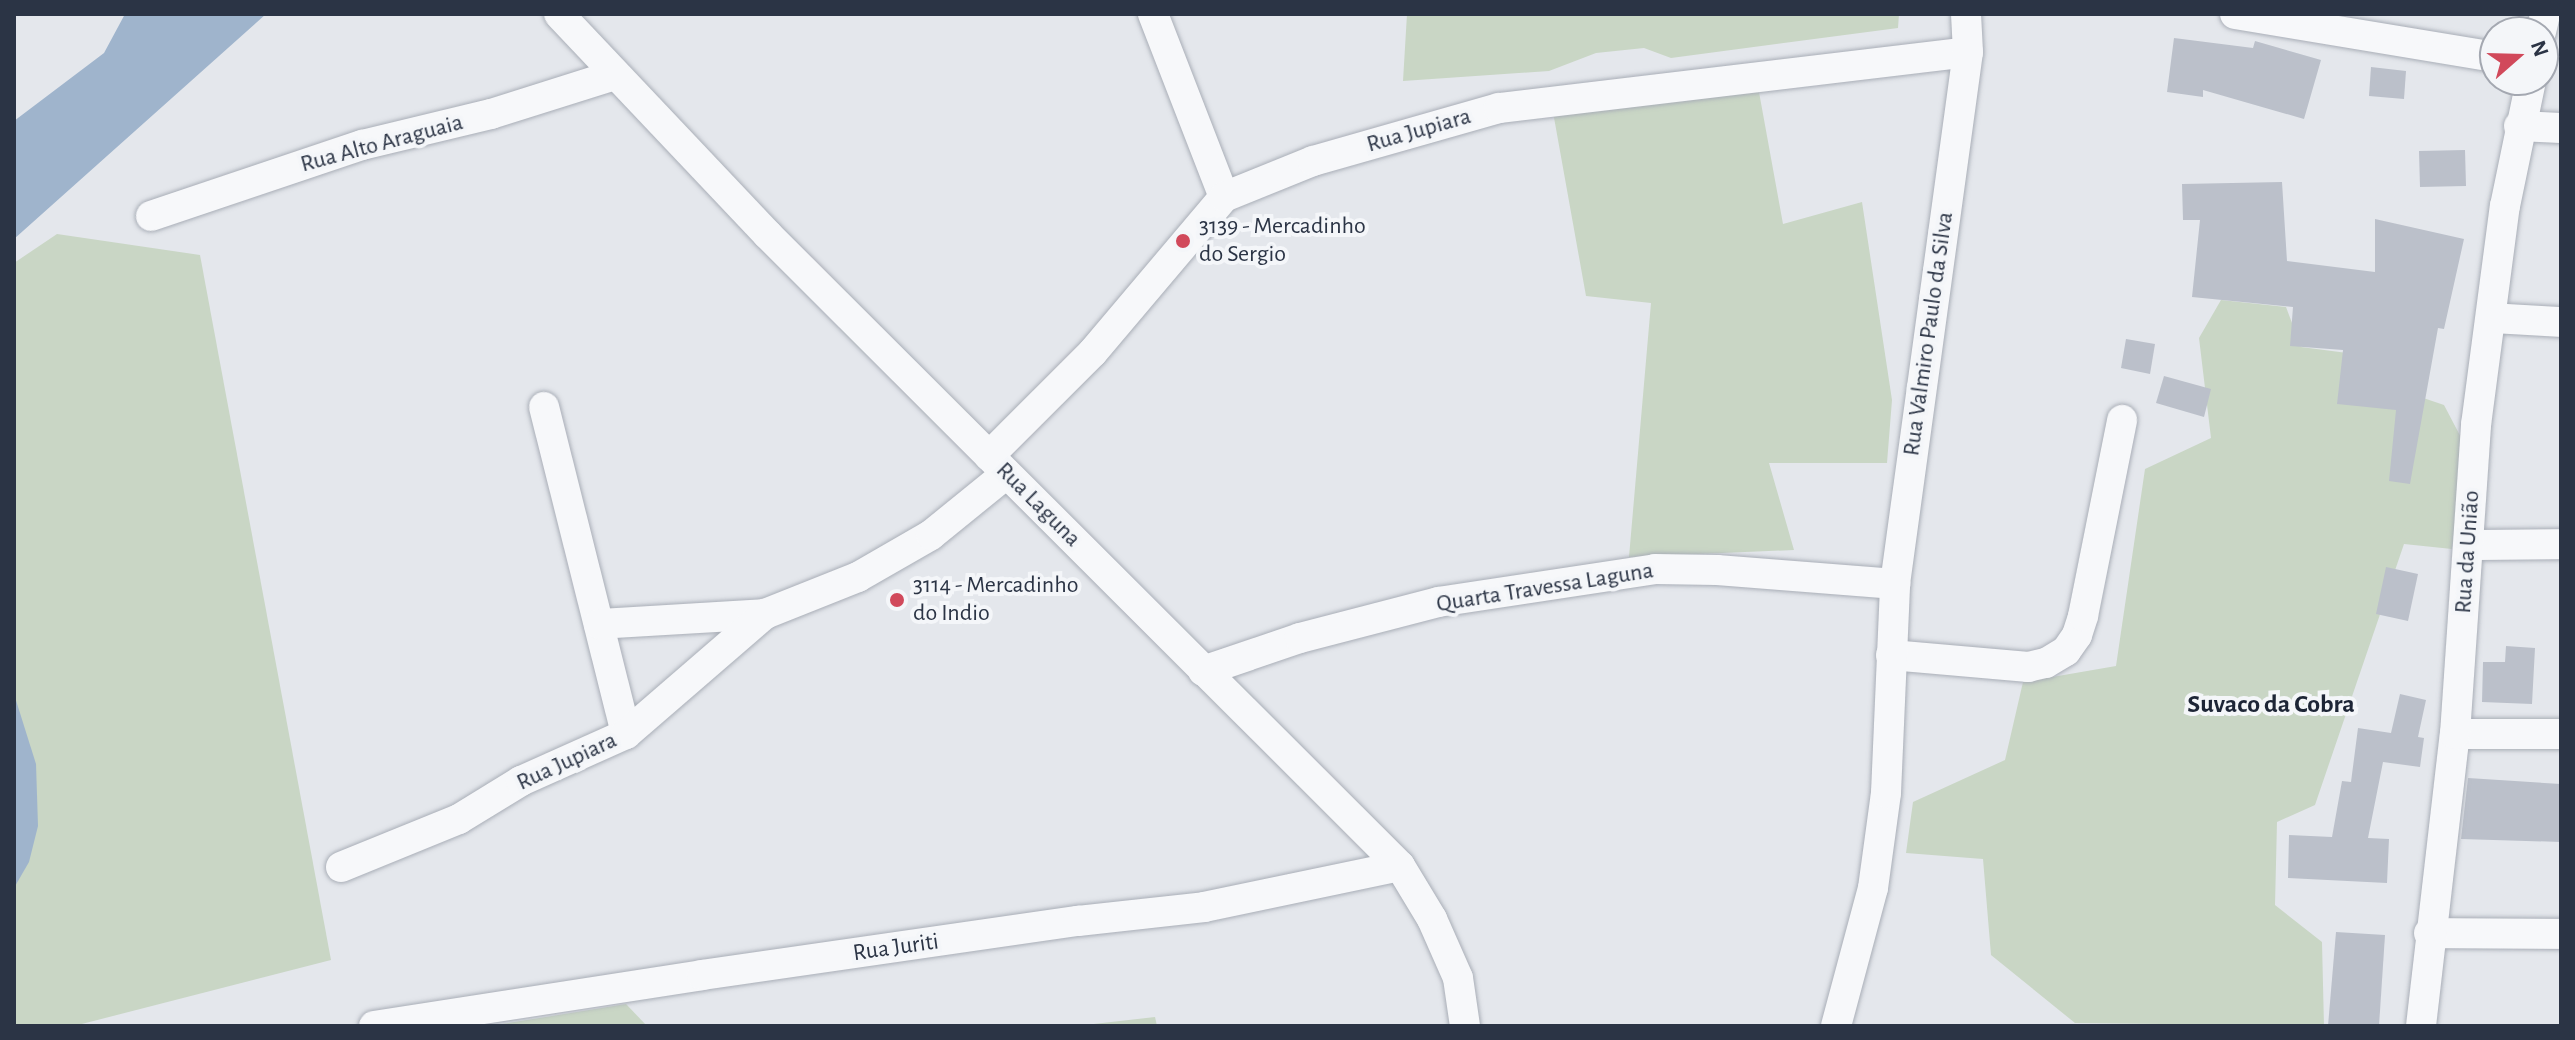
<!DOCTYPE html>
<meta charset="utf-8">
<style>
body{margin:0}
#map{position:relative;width:2575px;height:1040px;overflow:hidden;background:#e4e7ec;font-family:"Alegreya Sans",sans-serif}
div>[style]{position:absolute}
.green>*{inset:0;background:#c9d6c5}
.water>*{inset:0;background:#9fb4cc}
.building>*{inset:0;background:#bbc0ca}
.roads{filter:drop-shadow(0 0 2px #a9aeb7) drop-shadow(0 0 2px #a9aeb7)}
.street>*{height:30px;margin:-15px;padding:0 15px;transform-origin:15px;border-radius:15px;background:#f7f8fa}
.dots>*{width:22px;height:22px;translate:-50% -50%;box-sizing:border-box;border:4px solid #f4f6f9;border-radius:50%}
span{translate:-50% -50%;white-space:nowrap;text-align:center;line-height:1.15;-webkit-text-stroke:8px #f4f6f9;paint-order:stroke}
.street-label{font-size:24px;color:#2b3445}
.poi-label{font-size:24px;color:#2b3445}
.left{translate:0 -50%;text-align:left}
.neighbourhood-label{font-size:26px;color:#1d2536;font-weight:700}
.frame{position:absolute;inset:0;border:16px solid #2b3445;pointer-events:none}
.north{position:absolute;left:2479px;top:16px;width:80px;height:80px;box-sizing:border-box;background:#f4f6f9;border:2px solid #a4a8b1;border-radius:50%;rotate:70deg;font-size:22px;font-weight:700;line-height:32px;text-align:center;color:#2b3445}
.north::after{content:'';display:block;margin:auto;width:28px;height:36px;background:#d1495b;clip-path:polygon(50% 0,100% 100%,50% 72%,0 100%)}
</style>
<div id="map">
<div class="green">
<i style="clip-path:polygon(1407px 14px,1899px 14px,1898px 28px,1671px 58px,1644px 48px,1596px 53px,1549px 71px,1403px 81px)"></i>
<i style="clip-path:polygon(1759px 92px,1783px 224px,1862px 202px,1892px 400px,1887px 463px,1769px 463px,1794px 550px,1629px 557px,1651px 303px,1586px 296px,1553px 112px)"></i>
<i style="clip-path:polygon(57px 234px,200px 255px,331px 960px,74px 1026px,14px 1026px,14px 263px)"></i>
<i style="clip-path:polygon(2221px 300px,2286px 307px,2301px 347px,2378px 357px,2379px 383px,2444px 405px,2465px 445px,2452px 549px,2404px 544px,2315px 805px,2277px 822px,2275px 905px,2322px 942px,2324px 1026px,2075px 1023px,1991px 955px,1983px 859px,1906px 853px,1913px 802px,2005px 760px,2023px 682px,2116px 666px,2145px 469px,2211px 438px,2199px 338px)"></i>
<i style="clip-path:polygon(626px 1004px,647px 1026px,490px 1026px)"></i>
<i style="clip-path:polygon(1155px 1017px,1157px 1026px,1076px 1026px)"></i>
</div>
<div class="water">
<i style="clip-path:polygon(125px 14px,266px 14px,14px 239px,14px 121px,104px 53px)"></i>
<i style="clip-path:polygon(14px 694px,36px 764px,38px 826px,29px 862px,14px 888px)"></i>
</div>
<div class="building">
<i style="clip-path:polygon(2174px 38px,2253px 48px,2255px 41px,2321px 60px,2304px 119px,2203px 90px,2203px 97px,2167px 92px)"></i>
<i style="clip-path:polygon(2371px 67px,2406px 71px,2404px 99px,2369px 96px)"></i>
<i style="clip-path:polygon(2465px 150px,2466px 186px,2420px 187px,2419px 151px)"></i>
<i style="clip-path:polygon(2282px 182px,2287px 261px,2375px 272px,2375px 219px,2464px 239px,2444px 329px,2438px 328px,2410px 484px,2389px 481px,2396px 410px,2337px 404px,2343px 350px,2290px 346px,2293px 307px,2192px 297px,2200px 220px,2183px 220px,2182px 184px)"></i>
<i style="clip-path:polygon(2126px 339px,2155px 344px,2150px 374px,2121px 368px)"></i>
<i style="clip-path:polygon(2164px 376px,2211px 389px,2204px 417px,2156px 403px)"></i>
<i style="clip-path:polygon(2386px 567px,2418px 574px,2408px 621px,2376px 614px)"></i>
<i style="clip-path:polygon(2506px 646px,2535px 648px,2532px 704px,2482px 702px,2483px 662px,2505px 662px)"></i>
<i style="clip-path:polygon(2400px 694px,2426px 700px,2418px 737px,2424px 738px,2420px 767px,2383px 762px,2368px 838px,2389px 839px,2387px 883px,2288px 878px,2289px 835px,2332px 837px,2342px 781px,2351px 782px,2358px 728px,2391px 733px)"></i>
<i style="clip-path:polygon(2468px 778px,2561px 784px,2561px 842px,2461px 839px)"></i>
<i style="clip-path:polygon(2336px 932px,2385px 935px,2379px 1026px,2328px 1026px)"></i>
</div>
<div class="roads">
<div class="street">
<i style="left:559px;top:14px;width:303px;rotate:46.6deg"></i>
<i style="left:767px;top:234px;width:894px;rotate:44.95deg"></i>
<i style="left:1400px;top:866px;width:62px;rotate:58.9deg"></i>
<i style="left:1432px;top:919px;width:64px;rotate:66.2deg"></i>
<i style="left:1458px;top:978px;width:49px;rotate:81.7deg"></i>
<i style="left:1153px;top:14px;width:196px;rotate:68.8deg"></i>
<i style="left:2235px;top:14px;width:264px;rotate:9.4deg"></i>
<i style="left:2541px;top:32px;width:18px;rotate:-77deg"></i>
<i style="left:2519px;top:126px;width:42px;rotate:2.7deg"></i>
<i style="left:151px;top:216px;width:223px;rotate:-18.6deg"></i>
<i style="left:362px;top:145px;width:133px;rotate:-13.5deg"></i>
<i style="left:491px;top:114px;width:130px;rotate:-17.5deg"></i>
<i style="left:2491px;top:318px;width:70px;rotate:3.3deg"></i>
<i style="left:544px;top:407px;width:337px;rotate:75.9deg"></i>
<i style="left:989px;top:456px;width:147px;rotate:-45deg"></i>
<i style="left:1093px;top:352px;width:203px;rotate:-49.8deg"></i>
<i style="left:1224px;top:197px;width:96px;rotate:-22deg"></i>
<i style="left:1313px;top:161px;width:193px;rotate:-15.9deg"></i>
<i style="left:1499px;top:108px;width:472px;rotate:-6.8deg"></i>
<i style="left:2469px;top:545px;width:92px;rotate:-0.6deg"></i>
<i style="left:599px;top:624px;width:166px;rotate:-3.4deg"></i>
<i style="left:1891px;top:655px;width:138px;rotate:5deg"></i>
<i style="left:2028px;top:667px;width:18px;rotate:-13deg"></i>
<i style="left:2046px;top:663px;width:23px;rotate:-31deg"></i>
<i style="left:2066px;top:651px;width:19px;rotate:-55deg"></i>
<i style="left:2077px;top:635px;width:20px;rotate:-72deg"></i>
<i style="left:2083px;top:616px;width:200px;rotate:-78.7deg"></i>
<i style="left:1203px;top:671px;width:102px;rotate:-18.8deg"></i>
<i style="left:1300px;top:638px;width:143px;rotate:-14.6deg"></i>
<i style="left:1438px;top:602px;width:219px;rotate:-8.6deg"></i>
<i style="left:1655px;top:569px;width:62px;rotate:0.9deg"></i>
<i style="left:1717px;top:570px;width:179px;rotate:4.5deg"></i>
<i style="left:2455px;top:734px;width:106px"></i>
<i style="left:341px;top:867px;width:127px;rotate:-22.1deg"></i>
<i style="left:459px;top:819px;width:73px;rotate:-31.5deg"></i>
<i style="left:521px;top:781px;width:115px;rotate:-24.1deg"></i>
<i style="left:626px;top:734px;width:184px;rotate:-40.8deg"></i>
<i style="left:765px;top:614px;width:100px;rotate:-21.7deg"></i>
<i style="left:858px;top:577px;width:84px;rotate:-29.9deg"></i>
<i style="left:931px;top:535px;width:97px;rotate:-39.1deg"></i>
<i style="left:2429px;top:933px;width:132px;rotate:0.4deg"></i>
<i style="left:374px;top:1026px;width:332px;rotate:-8.8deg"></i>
<i style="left:702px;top:975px;width:380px;rotate:-8.2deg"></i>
<i style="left:1078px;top:921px;width:127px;rotate:-6.3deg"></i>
<i style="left:1204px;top:907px;width:200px;rotate:-11.8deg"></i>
<i style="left:1836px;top:1026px;width:143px;rotate:-75deg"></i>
<i style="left:1873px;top:888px;width:96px;rotate:-82.2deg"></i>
<i style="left:1886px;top:793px;width:209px;rotate:-87.5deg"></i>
<i style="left:1895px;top:584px;width:537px;rotate:-82.19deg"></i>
<i style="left:1968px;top:52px;width:38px;rotate:-93deg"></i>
<i style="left:2421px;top:1026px;width:294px;rotate:-83.4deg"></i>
<i style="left:2455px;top:734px;width:310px;rotate:-86.1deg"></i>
<i style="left:2476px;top:425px;width:221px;rotate:-82.5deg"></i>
<i style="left:2505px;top:206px;width:129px;rotate:-78.3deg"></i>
</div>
</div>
<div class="dots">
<i style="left:1183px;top:241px;background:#d1495b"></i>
<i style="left:897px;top:600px;background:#d1495b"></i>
</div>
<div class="street-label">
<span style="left:1419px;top:131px;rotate:-16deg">Rua Jupiara</span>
<span style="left:382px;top:144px;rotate:-15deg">Rua Alto Araguaia</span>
<span style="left:1929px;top:334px;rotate:-82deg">Rua Valmiro Paulo da Silva</span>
<span style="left:1038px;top:505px;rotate:45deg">Rua Laguna</span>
<span style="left:2468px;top:552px;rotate:-86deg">Rua da União</span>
<span style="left:1545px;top:588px;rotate:-9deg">Quarta Travessa Laguna</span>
<span style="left:567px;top:762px;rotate:-25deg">Rua Jupiara</span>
<span style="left:896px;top:948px;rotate:-8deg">Rua Juriti</span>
</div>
<div class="poi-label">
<span class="left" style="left:1199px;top:241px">3139 - Mercadinho<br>do Sergio</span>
<span class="left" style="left:913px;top:600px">3114 - Mercadinho<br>do Indio</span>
</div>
<div class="neighbourhood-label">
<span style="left:2271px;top:705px">Suvaco da Cobra</span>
</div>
<div class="frame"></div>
<div class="north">N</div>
</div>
